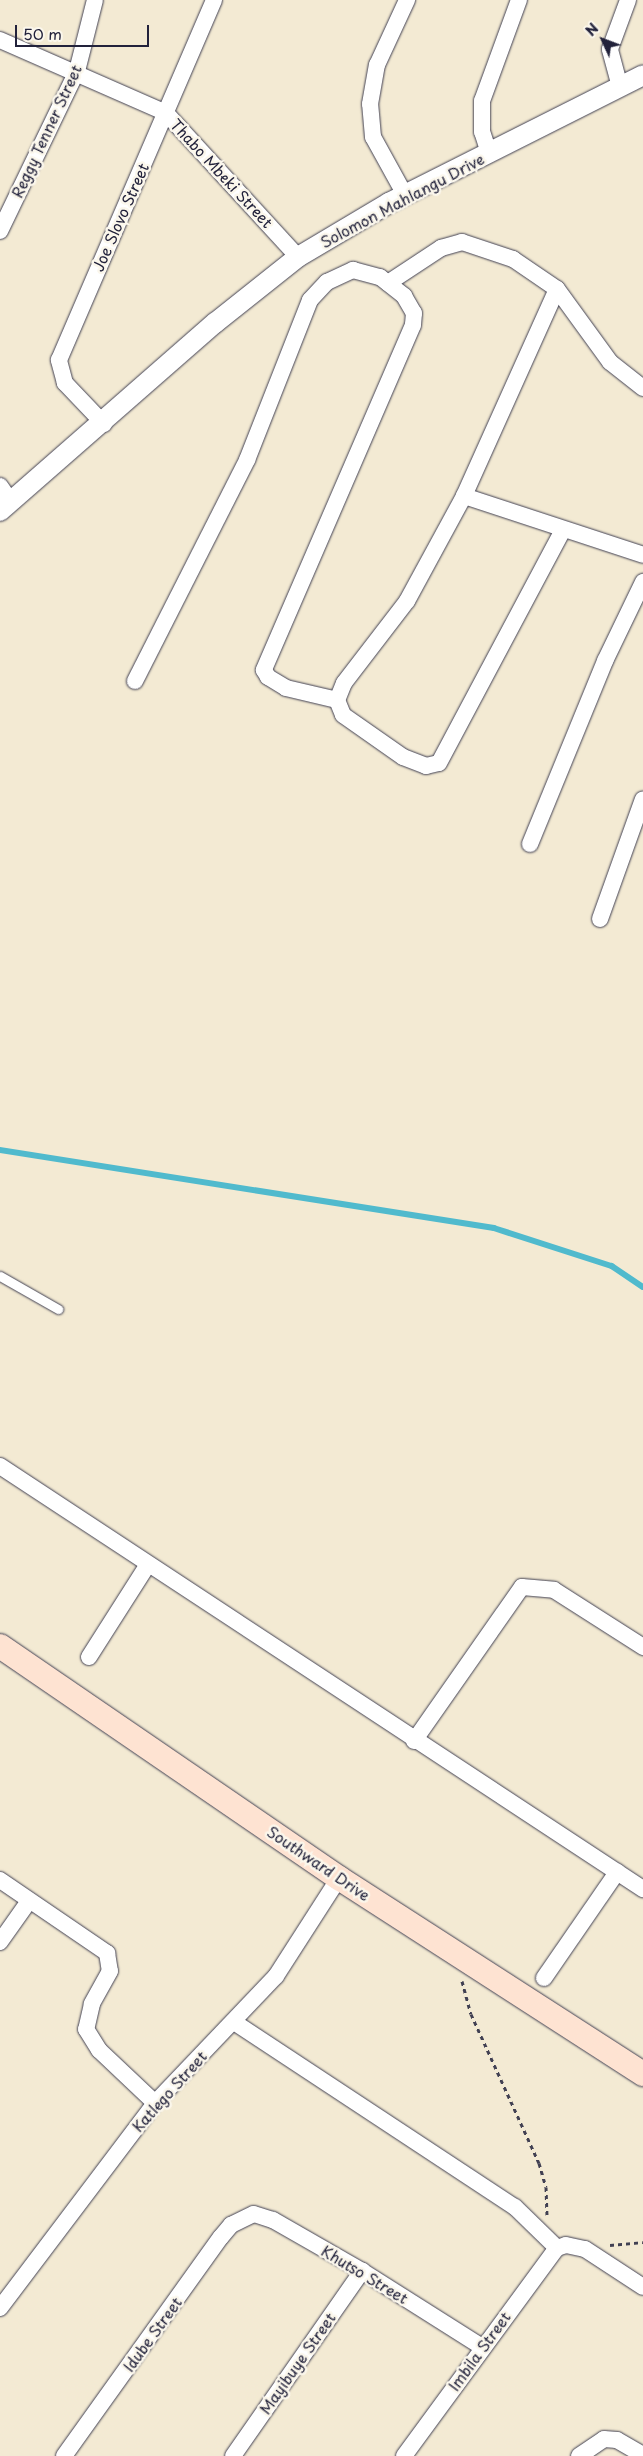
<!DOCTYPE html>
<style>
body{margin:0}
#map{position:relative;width:643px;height:2456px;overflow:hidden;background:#f3ead3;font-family:"Playpen Sans",sans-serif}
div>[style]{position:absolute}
.stream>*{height:5.5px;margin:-2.75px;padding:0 2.75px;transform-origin:2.75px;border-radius:2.75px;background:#50bacd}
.path>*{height:3px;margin-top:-1.5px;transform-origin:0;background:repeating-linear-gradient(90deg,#414052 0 4px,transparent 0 8px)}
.roads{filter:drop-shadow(0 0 1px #414052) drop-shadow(0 0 1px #414052)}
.service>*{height:9px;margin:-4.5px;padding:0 4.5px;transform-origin:4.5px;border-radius:4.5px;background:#fff}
.minor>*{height:16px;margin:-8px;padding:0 8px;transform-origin:8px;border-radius:8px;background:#fff}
.tertiary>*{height:20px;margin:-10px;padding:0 10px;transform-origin:10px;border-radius:10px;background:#fff}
.secondary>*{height:24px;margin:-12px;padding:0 12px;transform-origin:12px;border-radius:12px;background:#fee3d2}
span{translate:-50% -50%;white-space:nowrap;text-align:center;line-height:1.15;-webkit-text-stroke:5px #fbf7ec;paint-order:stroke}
.street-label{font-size:15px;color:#22223b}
.north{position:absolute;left:578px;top:15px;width:50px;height:50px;-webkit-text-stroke:4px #fbf7ec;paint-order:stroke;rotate:313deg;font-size:14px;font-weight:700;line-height:20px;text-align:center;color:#22223b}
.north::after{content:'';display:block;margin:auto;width:18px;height:22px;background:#22223b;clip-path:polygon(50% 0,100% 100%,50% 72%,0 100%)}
.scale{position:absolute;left:15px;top:25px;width:134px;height:22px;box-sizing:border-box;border:2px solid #22223b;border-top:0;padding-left:6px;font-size:15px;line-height:18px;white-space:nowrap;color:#22223b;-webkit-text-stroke:4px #fbf7ec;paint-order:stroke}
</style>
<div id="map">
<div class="stream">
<i style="left:0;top:1150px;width:500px;rotate:8.97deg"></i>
<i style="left:494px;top:1228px;width:124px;rotate:17.9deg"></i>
<i style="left:612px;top:1266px;width:37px;rotate:34deg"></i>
</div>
<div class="path">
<i style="left:462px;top:1981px;width:34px;rotate:75deg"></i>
<i style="left:471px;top:2014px;width:164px;rotate:65.5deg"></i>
<i style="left:539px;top:2163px;width:25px;rotate:74deg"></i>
<i style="left:546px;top:2187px;width:28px;rotate:88deg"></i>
<i style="left:610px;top:2245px;width:33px;rotate:-5deg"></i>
</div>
<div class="roads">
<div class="service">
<i style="left:0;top:1276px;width:67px;rotate:29.6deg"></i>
</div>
<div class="minor">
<i style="left:0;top:40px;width:181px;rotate:23.7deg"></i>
<i style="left:166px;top:113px;width:195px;rotate:47.5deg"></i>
<i style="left:620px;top:87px;width:39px;rotate:-105deg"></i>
<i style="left:610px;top:49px;width:52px;rotate:-69.8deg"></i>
<i style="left:489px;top:153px;width:22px;rotate:-108deg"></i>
<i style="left:482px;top:132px;width:31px;rotate:-90deg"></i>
<i style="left:482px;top:101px;width:108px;rotate:-69.9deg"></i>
<i style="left:405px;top:195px;width:66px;rotate:-118.9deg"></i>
<i style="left:373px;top:137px;width:33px;rotate:-95deg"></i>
<i style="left:370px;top:104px;width:40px;rotate:-80deg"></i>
<i style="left:377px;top:65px;width:72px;rotate:-65.2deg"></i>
<i style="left:0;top:231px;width:178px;rotate:-64.3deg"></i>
<i style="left:77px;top:71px;width:73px;rotate:-75.8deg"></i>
<i style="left:388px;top:283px;width:64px;rotate:-33.4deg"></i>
<i style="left:441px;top:248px;width:22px;rotate:-16deg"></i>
<i style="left:462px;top:242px;width:54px;rotate:18.4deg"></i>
<i style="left:513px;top:259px;width:53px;rotate:34.3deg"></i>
<i style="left:557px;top:289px;width:90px;rotate:54deg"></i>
<i style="left:610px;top:362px;width:42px;rotate:38.2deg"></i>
<i style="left:557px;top:289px;width:227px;rotate:114.2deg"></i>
<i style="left:464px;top:496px;width:119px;rotate:118.5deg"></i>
<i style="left:407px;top:601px;width:103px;rotate:127.5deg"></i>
<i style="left:344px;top:683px;width:18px;rotate:112deg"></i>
<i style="left:337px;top:700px;width:16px;rotate:68deg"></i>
<i style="left:343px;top:715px;width:73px;rotate:35deg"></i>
<i style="left:403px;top:757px;width:25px;rotate:21deg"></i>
<i style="left:426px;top:766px;width:13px;rotate:-13deg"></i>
<i style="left:439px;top:763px;width:264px;rotate:-62deg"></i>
<i style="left:104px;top:424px;width:57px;rotate:-133.6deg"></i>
<i style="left:65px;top:383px;width:24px;rotate:-105deg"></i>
<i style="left:59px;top:360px;width:392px;rotate:-66.7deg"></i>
<i style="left:0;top:486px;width:19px;rotate:55deg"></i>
<i style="left:464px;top:496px;width:188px;rotate:18.2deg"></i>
<i style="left:135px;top:681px;width:248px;rotate:-63.1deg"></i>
<i style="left:247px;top:460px;width:172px;rotate:-68.5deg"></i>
<i style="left:310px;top:300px;width:25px;rotate:-47deg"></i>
<i style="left:327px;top:282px;width:29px;rotate:-25deg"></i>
<i style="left:353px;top:270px;width:28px;rotate:15deg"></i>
<i style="left:380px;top:277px;width:31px;rotate:38deg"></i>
<i style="left:404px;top:296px;width:20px;rotate:60deg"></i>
<i style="left:414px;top:313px;width:12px;rotate:95deg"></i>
<i style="left:413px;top:325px;width:376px;rotate:113.4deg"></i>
<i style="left:264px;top:670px;width:8px;rotate:60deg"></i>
<i style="left:268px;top:677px;width:21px;rotate:31deg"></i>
<i style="left:286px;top:688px;width:52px;rotate:13.2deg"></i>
<i style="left:530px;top:844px;width:198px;rotate:-67.7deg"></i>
<i style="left:605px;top:661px;width:88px;rotate:-64.3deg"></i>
<i style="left:600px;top:919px;width:127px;rotate:-70.3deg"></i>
<i style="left:0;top:1466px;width:770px;rotate:33.34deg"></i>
<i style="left:89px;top:1657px;width:108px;rotate:-57.5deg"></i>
<i style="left:414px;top:1741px;width:188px;rotate:-55deg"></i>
<i style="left:522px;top:1587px;width:32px;rotate:5deg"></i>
<i style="left:554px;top:1590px;width:106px;rotate:32.6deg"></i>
<i style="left:0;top:1880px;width:130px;rotate:34.3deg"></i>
<i style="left:107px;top:1953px;width:18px;rotate:81deg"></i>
<i style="left:110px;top:1971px;width:38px;rotate:119deg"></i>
<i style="left:92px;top:2004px;width:26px;rotate:103deg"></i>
<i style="left:86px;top:2029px;width:25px;rotate:58deg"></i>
<i style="left:99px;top:2050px;width:77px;rotate:43.4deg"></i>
<i style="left:0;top:1942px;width:50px;rotate:-54.7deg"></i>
<i style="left:544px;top:1978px;width:129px;rotate:-55.4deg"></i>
<i style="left:234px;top:2022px;width:336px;rotate:33.4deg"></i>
<i style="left:515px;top:2207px;width:59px;rotate:44.3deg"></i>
<i style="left:0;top:2308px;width:257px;rotate:-52.9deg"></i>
<i style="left:155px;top:2103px;width:175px;rotate:-46.4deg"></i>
<i style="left:276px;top:1976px;width:117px;rotate:-57.3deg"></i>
<i style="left:64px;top:2456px;width:269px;rotate:-54.4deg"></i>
<i style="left:221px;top:2237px;width:16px;rotate:-50deg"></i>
<i style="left:231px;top:2225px;width:25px;rotate:-26deg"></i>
<i style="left:254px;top:2214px;width:20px;rotate:18deg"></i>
<i style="left:273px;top:2220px;width:103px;rotate:29.8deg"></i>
<i style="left:362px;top:2271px;width:142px;rotate:32.3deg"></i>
<i style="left:233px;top:2456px;width:226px;rotate:-55.1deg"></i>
<i style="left:404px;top:2456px;width:258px;rotate:-53.7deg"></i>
<i style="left:557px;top:2248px;width:9px;rotate:-18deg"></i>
<i style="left:566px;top:2245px;width:19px;rotate:12deg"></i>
<i style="left:585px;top:2249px;width:69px;rotate:33.2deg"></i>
<i style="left:579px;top:2456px;width:30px;rotate:-34deg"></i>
<i style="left:604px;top:2439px;width:13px;rotate:4deg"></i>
<i style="left:617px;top:2440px;width:30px;rotate:30deg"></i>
</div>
<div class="tertiary">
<i style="left:0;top:511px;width:286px;rotate:-41.2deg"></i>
<i style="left:215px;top:323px;width:106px;rotate:-38.5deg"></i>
<i style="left:298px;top:257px;width:106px;rotate:-30.7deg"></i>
<i style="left:389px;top:203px;width:284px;rotate:-26.7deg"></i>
</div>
<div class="secondary">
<i style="left:0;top:1646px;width:411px;rotate:34.4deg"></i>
<i style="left:339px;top:1878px;width:362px;rotate:32.8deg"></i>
</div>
</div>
<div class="street-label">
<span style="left:46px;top:131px;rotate:-65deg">Reggy Tenner Street</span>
<span style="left:222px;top:173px;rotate:47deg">Thabo Mbeki Street</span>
<span style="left:402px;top:200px;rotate:-28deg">Solomon Mahlangu Drive</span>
<span style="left:120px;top:217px;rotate:-66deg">Joe Slovo Street</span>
<span style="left:319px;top:1863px;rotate:34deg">Southward Drive</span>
<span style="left:169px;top:2091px;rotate:-48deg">Katlego Street</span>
<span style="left:365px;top:2274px;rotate:31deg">Khutso Street</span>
<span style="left:152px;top:2334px;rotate:-54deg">Idube Street</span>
<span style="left:479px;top:2351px;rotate:-54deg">Imbila Street</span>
<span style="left:297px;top:2363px;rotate:-55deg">Mayibuye Street</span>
</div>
<div class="north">N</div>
<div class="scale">50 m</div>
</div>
